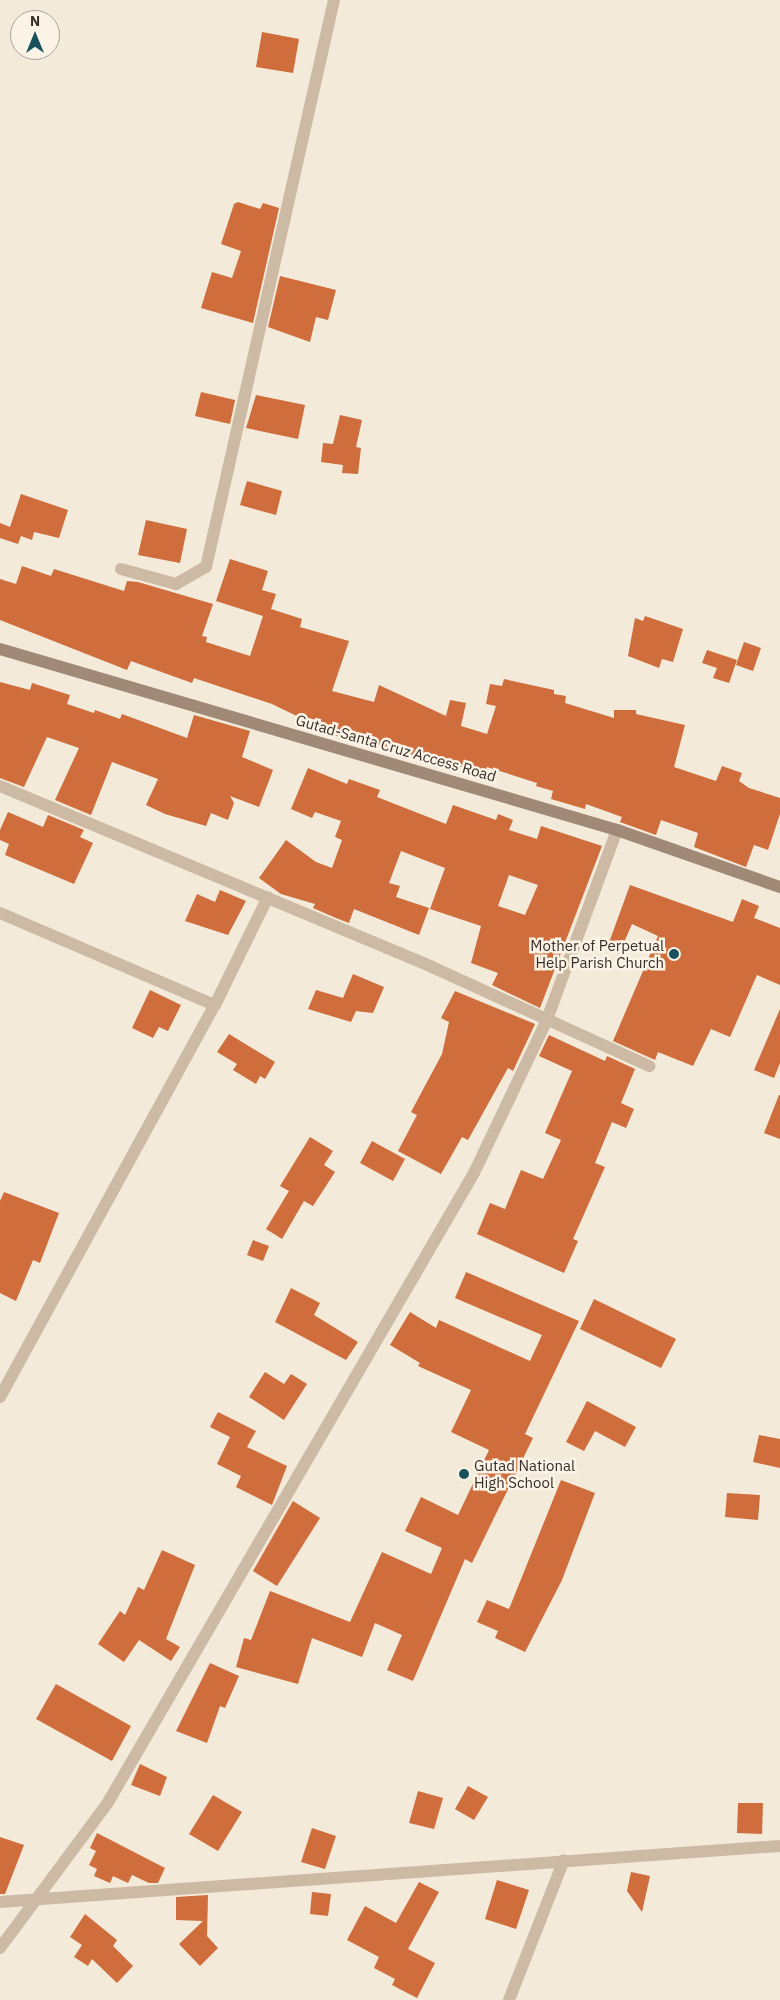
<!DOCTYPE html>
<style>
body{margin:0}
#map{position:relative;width:780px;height:2000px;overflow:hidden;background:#f3eada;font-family:"IBM Plex Sans",sans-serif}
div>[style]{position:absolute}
.building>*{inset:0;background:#cf6d3c}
.street>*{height:12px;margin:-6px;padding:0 6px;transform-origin:6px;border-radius:6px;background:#cdbaa5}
.secondary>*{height:12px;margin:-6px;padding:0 6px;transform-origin:6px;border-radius:6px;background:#a08976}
.dots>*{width:14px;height:14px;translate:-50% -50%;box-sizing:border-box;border:2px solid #fbf3e6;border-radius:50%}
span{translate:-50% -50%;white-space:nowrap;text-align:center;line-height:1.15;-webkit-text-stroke:5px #fbf3e6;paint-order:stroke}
.street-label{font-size:15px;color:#382d27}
.poi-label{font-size:15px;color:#382d27}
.right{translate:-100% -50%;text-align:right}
.left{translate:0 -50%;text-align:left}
.north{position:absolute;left:10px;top:10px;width:50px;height:50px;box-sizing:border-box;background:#fbf3e6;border:1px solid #ada49a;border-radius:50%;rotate:0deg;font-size:14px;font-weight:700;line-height:20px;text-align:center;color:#382d27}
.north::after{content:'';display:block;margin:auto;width:18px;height:22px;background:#19525c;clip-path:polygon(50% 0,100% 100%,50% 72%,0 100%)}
</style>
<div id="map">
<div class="building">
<i style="clip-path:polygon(262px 32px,299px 39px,293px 73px,256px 67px)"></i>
<i style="clip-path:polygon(238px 202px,260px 209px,263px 203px,279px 208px,253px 323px,201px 308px,212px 272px,232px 278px,241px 251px,221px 244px,234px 204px)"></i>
<i style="clip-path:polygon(280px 276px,336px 290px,328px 320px,316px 317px,310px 342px,268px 327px)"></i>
<i style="clip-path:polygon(201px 392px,235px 400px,230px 424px,195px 416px)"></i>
<i style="clip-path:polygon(256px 395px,305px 405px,298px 439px,246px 428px)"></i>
<i style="clip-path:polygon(340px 415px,362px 420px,356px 447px,361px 448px,358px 474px,342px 473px,343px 465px,321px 462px,323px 443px,333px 444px)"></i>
<i style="clip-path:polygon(247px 481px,282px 491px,276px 515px,240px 505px)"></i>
<i style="clip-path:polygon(21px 494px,68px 510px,59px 538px,34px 532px,32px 540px,21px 536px,18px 544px,0 538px,0 523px,10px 527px)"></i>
<i style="clip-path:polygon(146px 520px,187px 529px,180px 563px,138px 555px)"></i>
<i style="clip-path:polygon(230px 559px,268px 571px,262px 590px,276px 594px,271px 609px,302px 619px,300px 627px,349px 641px,332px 691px,374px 702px,379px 685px,446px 716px,450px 700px,466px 703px,461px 726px,487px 734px,496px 706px,486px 704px,490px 684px,502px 686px,504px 679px,554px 690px,554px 694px,566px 696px,565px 703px,614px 718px,614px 710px,636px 710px,636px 714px,685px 725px,674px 767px,716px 781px,722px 766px,742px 773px,739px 781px,749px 788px,780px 798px,780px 814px,768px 850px,754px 845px,746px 867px,694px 847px,698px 833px,661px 820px,656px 835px,620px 822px,622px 817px,586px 804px,585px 809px,551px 799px,553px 791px,536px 786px,537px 783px,487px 767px,485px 772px,410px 756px,348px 735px,347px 739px,322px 731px,305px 726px,307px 721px,272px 704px,194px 678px,192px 683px,131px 661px,127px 670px,0 620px,0 579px,16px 584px,22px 566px,51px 576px,54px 569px,124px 591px,127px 581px,138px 582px,213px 604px,202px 636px,207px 637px,206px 642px,250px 656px,263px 616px,216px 601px)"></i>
<i style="clip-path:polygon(645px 616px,683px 629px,673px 662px,662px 659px,659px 668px,628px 656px,635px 618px,643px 621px)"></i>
<i style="clip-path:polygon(744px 642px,761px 648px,753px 671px,736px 665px)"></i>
<i style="clip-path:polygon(707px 650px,737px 660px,729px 683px,713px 678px,717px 668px,702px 663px)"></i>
<i style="clip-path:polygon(0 682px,30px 690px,32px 683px,70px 695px,67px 704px,94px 713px,95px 710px,120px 719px,122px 714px,187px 738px,194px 715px,250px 731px,242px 757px,273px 770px,259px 807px,230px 796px,234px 803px,228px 820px,211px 813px,206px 826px,165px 814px,146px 805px,158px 779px,112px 762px,91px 815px,55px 800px,79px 748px,47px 737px,24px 787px,0 778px)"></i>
<i style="clip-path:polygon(evenodd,308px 768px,347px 784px,349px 779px,380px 790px,377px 797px,446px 824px,453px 805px,496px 820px,498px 814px,513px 820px,509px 830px,537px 839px,541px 826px,602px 846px,540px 1008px,492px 985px,498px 973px,471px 963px,481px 926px,430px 909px,445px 868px,401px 851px,389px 883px,400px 886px,396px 897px,429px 908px,419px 935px,354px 909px,349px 923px,336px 918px,313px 908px,315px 904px,281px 894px,259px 878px,286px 840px,316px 862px,332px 868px,342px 840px,335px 837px,341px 821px,315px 812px,312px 818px,291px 809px,308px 768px,509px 875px,538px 885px,525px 915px,498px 906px,509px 875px)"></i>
<i style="clip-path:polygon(8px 812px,43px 827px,48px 815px,84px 830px,80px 837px,93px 843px,74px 884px,5px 855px,9px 844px,0 840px,0 830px)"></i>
<i style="clip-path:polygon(630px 885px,733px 922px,742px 899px,759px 906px,754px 918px,780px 928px,780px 985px,757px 975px,730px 1037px,711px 1029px,693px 1066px,658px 1052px,655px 1060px,613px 1041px,658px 936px,632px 924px,619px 954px,607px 948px)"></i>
<i style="clip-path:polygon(220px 890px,246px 901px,228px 935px,185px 921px,197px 894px,215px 902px)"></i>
<i style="clip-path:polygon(353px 974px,384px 987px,373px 1013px,356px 1011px,351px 1022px,308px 1009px,316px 990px,343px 998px)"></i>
<i style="clip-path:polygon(150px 990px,181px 1005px,168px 1031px,159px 1027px,153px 1038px,132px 1028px)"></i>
<i style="clip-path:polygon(455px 991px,535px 1024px,513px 1071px,508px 1068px,468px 1140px,462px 1137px,441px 1174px,398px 1151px,417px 1115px,411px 1112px,442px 1054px,449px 1022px,441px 1018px)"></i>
<i style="clip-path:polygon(780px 1009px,780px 1063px,774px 1078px,754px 1070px)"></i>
<i style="clip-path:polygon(229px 1034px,275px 1062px,265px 1079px,260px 1076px,256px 1084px,233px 1070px,237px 1064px,217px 1052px)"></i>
<i style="clip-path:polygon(549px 1035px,605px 1061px,607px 1056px,635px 1069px,621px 1103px,634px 1109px,626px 1128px,612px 1122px,595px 1163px,605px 1167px,573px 1239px,578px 1241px,564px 1273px,477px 1234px,490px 1203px,505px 1209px,521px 1170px,543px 1179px,561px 1140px,545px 1133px,572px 1071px,539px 1056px)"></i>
<i style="clip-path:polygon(779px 1095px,780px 1095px,780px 1139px,764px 1133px)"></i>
<i style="clip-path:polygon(310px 1137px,333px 1151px,324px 1165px,335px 1172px,313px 1206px,304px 1201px,282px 1239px,266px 1229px,289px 1191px,280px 1186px)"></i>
<i style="clip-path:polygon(372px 1141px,405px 1159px,393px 1181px,360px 1163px)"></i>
<i style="clip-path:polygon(4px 1192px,59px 1213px,40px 1263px,33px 1260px,16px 1301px,0 1293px,0 1201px)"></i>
<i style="clip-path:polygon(253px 1240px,269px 1246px,263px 1261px,247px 1255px)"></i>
<i style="clip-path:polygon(466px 1272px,579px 1321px,525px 1434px,533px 1438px,472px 1563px,465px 1559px,413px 1681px,387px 1670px,402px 1635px,375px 1623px,362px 1657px,312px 1638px,298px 1684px,236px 1667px,244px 1638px,251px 1640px,270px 1591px,350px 1622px,382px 1552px,431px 1574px,442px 1548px,405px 1531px,421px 1497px,458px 1515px,489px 1450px,451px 1432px,471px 1390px,418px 1366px,420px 1363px,390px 1345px,410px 1312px,436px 1328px,439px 1320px,530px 1361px,542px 1335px,455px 1298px)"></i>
<i style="clip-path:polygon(291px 1288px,320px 1303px,314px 1315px,358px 1342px,346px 1360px,275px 1322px)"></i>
<i style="clip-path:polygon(594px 1299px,676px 1339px,661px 1368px,580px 1329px)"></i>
<i style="clip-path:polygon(265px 1372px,284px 1384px,291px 1374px,307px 1384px,284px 1420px,249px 1397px)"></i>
<i style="clip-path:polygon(587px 1401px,636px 1427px,625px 1447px,595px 1431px,584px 1451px,566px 1442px)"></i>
<i style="clip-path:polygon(218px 1412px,256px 1431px,247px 1447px,287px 1466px,272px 1505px,236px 1487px,241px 1476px,217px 1464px,230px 1437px,210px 1427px)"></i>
<i style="clip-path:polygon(759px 1435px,780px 1439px,780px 1468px,753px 1462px)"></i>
<i style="clip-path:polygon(561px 1480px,595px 1493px,562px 1580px,525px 1652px,495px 1638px,498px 1631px,477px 1622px,487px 1600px,509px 1609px)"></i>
<i style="clip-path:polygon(727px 1493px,760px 1495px,758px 1520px,725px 1517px)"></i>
<i style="clip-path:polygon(293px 1501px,320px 1518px,277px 1586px,253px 1571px)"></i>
<i style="clip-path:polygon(162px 1550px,195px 1565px,166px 1639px,180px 1647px,171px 1661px,139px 1640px,124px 1662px,98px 1644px,120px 1611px,125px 1615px,138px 1587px,144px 1590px)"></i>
<i style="clip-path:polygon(210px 1663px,239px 1676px,225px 1708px,220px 1706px,207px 1743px,176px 1731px)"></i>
<i style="clip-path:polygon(56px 1684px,131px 1726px,112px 1761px,36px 1719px)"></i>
<i style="clip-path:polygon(140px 1764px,167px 1777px,160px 1796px,131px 1785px)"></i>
<i style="clip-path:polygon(468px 1786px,488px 1797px,474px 1820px,455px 1809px)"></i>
<i style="clip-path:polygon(418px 1791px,443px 1798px,434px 1829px,409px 1823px)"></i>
<i style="clip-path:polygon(213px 1795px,242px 1812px,218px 1851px,189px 1834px)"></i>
<i style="clip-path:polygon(738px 1803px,763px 1803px,762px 1834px,737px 1833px)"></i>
<i style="clip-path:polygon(312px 1828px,336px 1836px,325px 1869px,301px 1862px)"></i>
<i style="clip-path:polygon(97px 1833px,165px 1868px,158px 1883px,149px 1883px,132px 1875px,128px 1883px,113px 1876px,110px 1883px,94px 1876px,97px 1869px,89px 1865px,96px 1851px,90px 1848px)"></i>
<i style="clip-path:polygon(0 1837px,24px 1845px,5px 1894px,0 1894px)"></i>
<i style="clip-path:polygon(631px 1872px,650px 1876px,642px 1912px,627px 1891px)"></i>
<i style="clip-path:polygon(497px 1880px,529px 1890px,516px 1929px,485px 1919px)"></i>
<i style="clip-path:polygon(419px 1882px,439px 1892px,408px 1949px,435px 1963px,417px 1998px,392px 1985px,395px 1979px,374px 1968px,379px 1957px,347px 1940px,365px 1906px,396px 1923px)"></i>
<i style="clip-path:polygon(312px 1892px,331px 1894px,328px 1916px,310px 1914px)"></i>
<i style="clip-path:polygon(208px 1895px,207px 1936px,218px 1948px,200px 1966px,179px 1944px,203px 1921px,176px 1920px,176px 1897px)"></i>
<i style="clip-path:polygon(85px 1914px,117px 1940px,113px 1946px,133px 1966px,117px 1983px,92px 1959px,88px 1966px,74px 1957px,82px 1945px,70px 1937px)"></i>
</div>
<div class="street">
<i style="left:121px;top:569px;width:57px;rotate:15.3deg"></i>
<i style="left:176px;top:584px;width:34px;rotate:-30deg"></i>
<i style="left:206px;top:567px;width:581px;rotate:-77.28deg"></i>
<i style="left:0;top:786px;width:468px;rotate:22.7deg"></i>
<i style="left:432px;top:967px;width:239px;rotate:24.5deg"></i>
<i style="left:0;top:913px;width:234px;rotate:23.2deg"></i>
<i style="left:0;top:1397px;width:447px;rotate:-61.3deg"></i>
<i style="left:215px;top:1005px;width:120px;rotate:-63.9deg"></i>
<i style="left:0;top:1902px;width:782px;rotate:-4.11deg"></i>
<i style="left:0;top:1948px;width:179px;rotate:-53.4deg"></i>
<i style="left:107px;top:1804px;width:730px;rotate:-59.82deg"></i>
<i style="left:474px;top:1173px;width:167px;rotate:-64.5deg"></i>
<i style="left:546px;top:1022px;width:205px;rotate:-69.7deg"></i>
<i style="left:509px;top:2000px;width:150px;rotate:-68.6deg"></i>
</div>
<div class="secondary">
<i style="left:0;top:649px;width:643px;rotate:16.35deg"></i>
<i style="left:617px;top:830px;width:173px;rotate:19.3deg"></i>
</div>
<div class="dots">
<i style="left:674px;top:954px;background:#19525c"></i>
<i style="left:464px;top:1474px;background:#19525c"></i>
</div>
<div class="street-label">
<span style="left:396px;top:748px;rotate:16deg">Gutad-Santa Cruz Access Road</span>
</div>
<div class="poi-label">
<span class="right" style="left:664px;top:954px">Mother of Perpetual<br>Help Parish Church</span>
<span class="left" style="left:474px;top:1474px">Gutad National<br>High School</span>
</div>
<div class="north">N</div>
</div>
